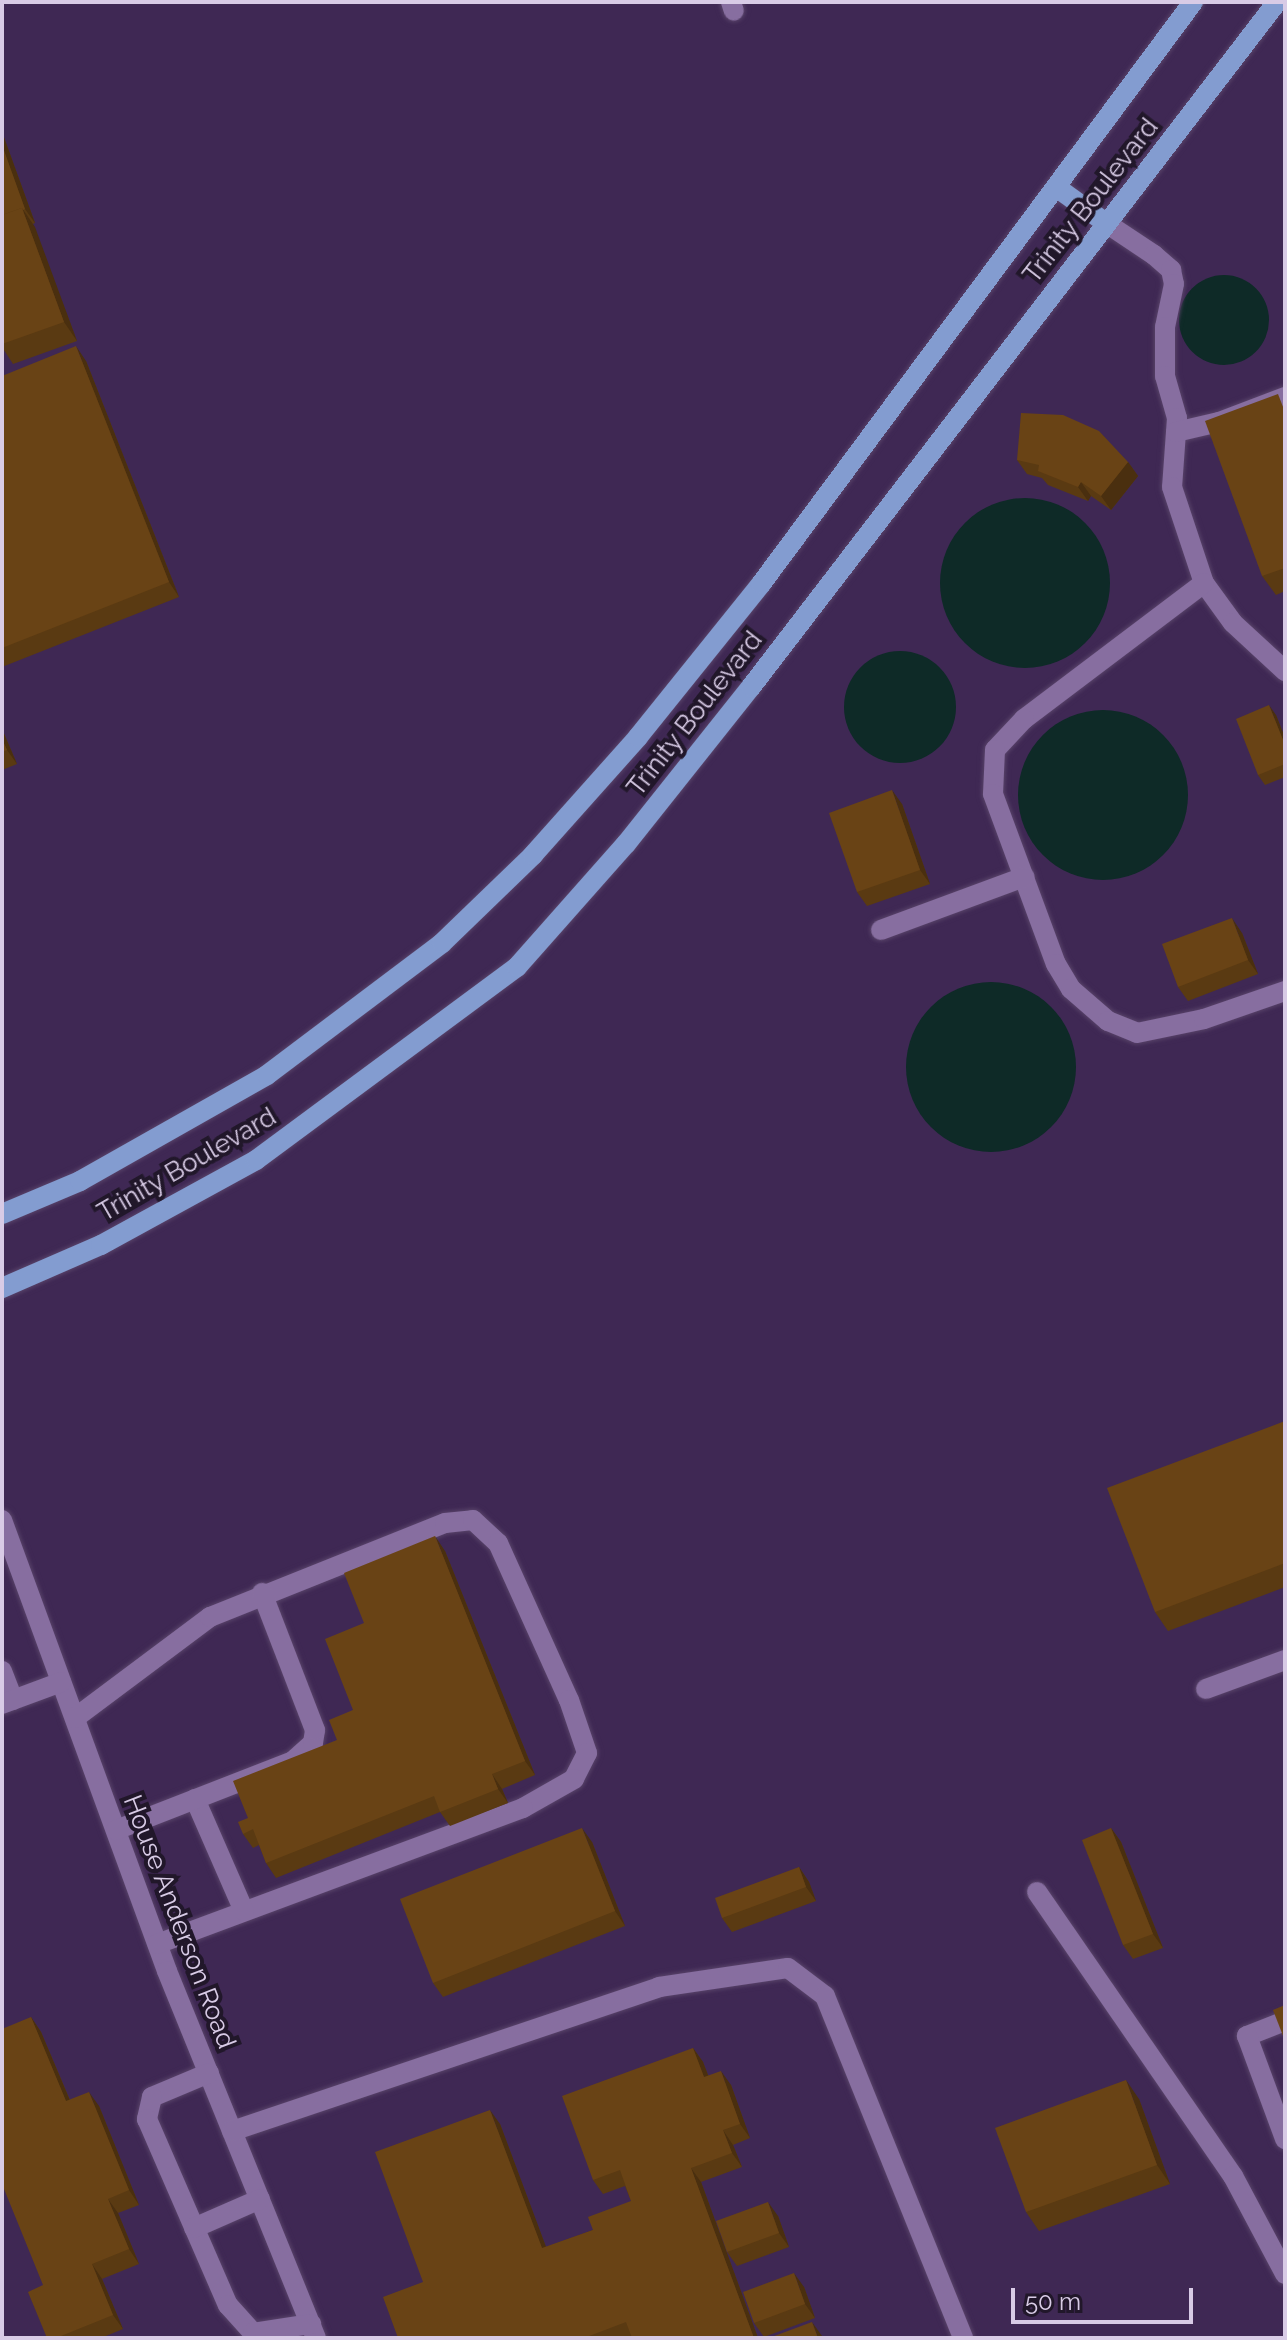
<!DOCTYPE html>
<style>
body{margin:0}
#map{position:relative;width:1287px;height:2340px;overflow:hidden;background:#3f2854;font-family:Raleway,sans-serif}
div>[style]{position:absolute}
.water>*{inset:0;background:#0e2a27}
.round{border-radius:50%}
.roads{filter:drop-shadow(0 0 2px #584369) drop-shadow(0 0 2px #584369)}
.minor>*{height:20px;margin:-10px;padding:0 10px;transform-origin:10px;border-radius:10px;background:#876ea0}
.major>*{height:20px;margin:-10px;padding:0 10px;transform-origin:10px;border-radius:10px;background:#839cd0}
.wall>*{inset:0;background:#5a3a12}
.shaded-wall>*{inset:0;background:#4a2f0f}
.building>*{inset:0;background:#694315}
span{translate:-50% -50%;white-space:nowrap;text-align:center;line-height:1.15;-webkit-text-stroke:8px #21172a;paint-order:stroke}
.street-label{font-size:26px;color:#d8cbe6}
.frame{position:absolute;inset:0;border:4px solid #d8cbe6;pointer-events:none}
.scale{position:absolute;left:1011px;top:2288px;width:182px;height:36px;box-sizing:border-box;border:4px solid #d8cbe6;border-top:0;padding-left:10px;font-size:24px;line-height:28px;white-space:nowrap;color:#d8cbe6;-webkit-text-stroke:6px #21172a;paint-order:stroke}
</style>
<div id="map">
<div class="water">
<i class="round" style="left:1179px;top:275px;width:90px;height:90px"></i>
<i class="round" style="left:940px;top:498px;width:170px;height:170px"></i>
<i class="round" style="left:844px;top:651px;width:112px;height:112px"></i>
<i class="round" style="left:1018px;top:710px;width:170px;height:170px"></i>
<i class="round" style="left:906px;top:982px;width:170px;height:170px"></i>
</div>
<div class="roads">
<div class="minor">
<i style="left:731px;top:2px;width:9px;rotate:72deg"></i>
<i style="left:1106px;top:223px;width:58px;rotate:33.7deg"></i>
<i style="left:1154px;top:255px;width:23px;rotate:41deg"></i>
<i style="left:1171px;top:270px;width:14px;rotate:78deg"></i>
<i style="left:1174px;top:284px;width:44px;rotate:101.8deg"></i>
<i style="left:1165px;top:327px;width:49px;rotate:90deg"></i>
<i style="left:1165px;top:376px;width:44px;rotate:74.1deg"></i>
<i style="left:1177px;top:418px;width:69px;rotate:94.1deg"></i>
<i style="left:1172px;top:487px;width:101px;rotate:71.6deg"></i>
<i style="left:1204px;top:583px;width:49px;rotate:54.1deg"></i>
<i style="left:1233px;top:623px;width:71px;rotate:42.7deg"></i>
<i style="left:1176px;top:432px;width:44px;rotate:-13.1deg"></i>
<i style="left:1219px;top:422px;width:71px;rotate:-20.7deg"></i>
<i style="left:1204px;top:583px;width:226px;rotate:142.9deg"></i>
<i style="left:1024px;top:719px;width:42px;rotate:133.1deg"></i>
<i style="left:995px;top:750px;width:44px;rotate:92.6deg"></i>
<i style="left:993px;top:794px;width:181px;rotate:69.7deg"></i>
<i style="left:1056px;top:964px;width:29px;rotate:59deg"></i>
<i style="left:1071px;top:989px;width:49px;rotate:40.9deg"></i>
<i style="left:1108px;top:1021px;width:31px;rotate:22deg"></i>
<i style="left:1137px;top:1033px;width:68px;rotate:-11.8deg"></i>
<i style="left:1204px;top:1019px;width:86px;rotate:-19.1deg"></i>
<i style="left:881px;top:930px;width:153px;rotate:-20.3deg"></i>
<i style="left:2px;top:1520px;width:480px;rotate:69.9deg"></i>
<i style="left:167px;top:1971px;width:396px;rotate:67.9deg"></i>
<i style="left:2px;top:1671px;width:31px;rotate:69deg"></i>
<i style="left:1206px;top:1689px;width:84px;rotate:-20.2deg"></i>
<i style="left:2px;top:1704px;width:63px;rotate:-20.4deg"></i>
<i style="left:75px;top:1718px;width:169px;rotate:-36.8deg"></i>
<i style="left:210px;top:1617px;width:253px;rotate:-21.8deg"></i>
<i style="left:445px;top:1523px;width:28px;rotate:-6deg"></i>
<i style="left:473px;top:1520px;width:34px;rotate:43deg"></i>
<i style="left:498px;top:1543px;width:172px;rotate:65.7deg"></i>
<i style="left:569px;top:1700px;width:56px;rotate:71.2deg"></i>
<i style="left:587px;top:1753px;width:29px;rotate:117deg"></i>
<i style="left:574px;top:1779px;width:59px;rotate:150.4deg"></i>
<i style="left:523px;top:1808px;width:390px;rotate:159.6deg"></i>
<i style="left:195px;top:1799px;width:122px;rotate:66.4deg"></i>
<i style="left:116px;top:1830px;width:190px;rotate:-21.3deg"></i>
<i style="left:293px;top:1761px;width:27px;rotate:-42deg"></i>
<i style="left:313px;top:1743px;width:13px;rotate:-81deg"></i>
<i style="left:315px;top:1730px;width:147px;rotate:-111.1deg"></i>
<i style="left:1037px;top:1892px;width:345px;rotate:55.4deg"></i>
<i style="left:1233px;top:2176px;width:111px;rotate:62deg"></i>
<i style="left:1285px;top:2021px;width:41px;rotate:158.5deg"></i>
<i style="left:1247px;top:2036px;width:110px;rotate:69.7deg"></i>
<i style="left:209px;top:2073px;width:62px;rotate:157.2deg"></i>
<i style="left:152px;top:2097px;width:23px;rotate:103deg"></i>
<i style="left:147px;top:2119px;width:203px;rotate:66.5deg"></i>
<i style="left:228px;top:2305px;width:38px;rotate:48deg"></i>
<i style="left:253px;top:2333px;width:59px;rotate:-8.8deg"></i>
<i style="left:232px;top:2131px;width:451px;rotate:-18.6deg"></i>
<i style="left:659px;top:1987px;width:130px;rotate:-8.4deg"></i>
<i style="left:788px;top:1968px;width:46px;rotate:37.1deg"></i>
<i style="left:825px;top:1996px;width:369px;rotate:68deg"></i>
<i style="left:194px;top:2228px;width:72px;rotate:-23.7deg"></i>
</div>
<div class="major">
<i style="left:1056px;top:187px;width:62px;rotate:35.8deg"></i>
<i style="left:2px;top:1214px;width:85px;rotate:-22.9deg"></i>
<i style="left:80px;top:1181px;width:215px;rotate:-29.5deg"></i>
<i style="left:267px;top:1075px;width:219px;rotate:-37deg"></i>
<i style="left:442px;top:943px;width:127px;rotate:-44deg"></i>
<i style="left:533px;top:855px;width:158px;rotate:-48.3deg"></i>
<i style="left:638px;top:737px;width:196px;rotate:-51.2deg"></i>
<i style="left:761px;top:584px;width:725px;rotate:-53.41deg"></i>
<i style="left:2px;top:1288px;width:108px;rotate:-23.5deg"></i>
<i style="left:101px;top:1245px;width:177px;rotate:-28.7deg"></i>
<i style="left:256px;top:1160px;width:325px;rotate:-36.5deg"></i>
<i style="left:517px;top:967px;width:164px;rotate:-48.5deg"></i>
<i style="left:626px;top:844px;width:201px;rotate:-51.5deg"></i>
<i style="left:751px;top:687px;width:864px;rotate:-52.48deg"></i>
</div>
</div>
<div class="wall">
<i style="clip-path:polygon(2px 132px,35px 223px,33px 224px,77px 341px,13px 364px,2px 347px)"></i>
<i style="clip-path:polygon(86px 361px,179px 597px,2px 667px,2px 376px)"></i>
<i style="clip-path:polygon(1285px 404px,1285px 591px,1276px 595px,1262px 576px)"></i>
<i style="clip-path:polygon(1017px 460px,1128px 462px,1138px 476px,1111px 510px,1091px 496px,1088px 501px,1048px 485px,1042px 478px,1027px 474px)"></i>
<i style="clip-path:polygon(1276px 715px,1285px 738px,1285px 777px,1265px 785px,1258px 775px)"></i>
<i style="clip-path:polygon(2px 729px,17px 764px,2px 770px)"></i>
<i style="clip-path:polygon(902px 804px,930px 884px,867px 906px,857px 892px)"></i>
<i style="clip-path:polygon(1242px 933px,1258px 974px,1188px 1001px,1178px 987px)"></i>
<i style="clip-path:polygon(1285px 1421px,1285px 1587px,1168px 1631px,1155px 1612px)"></i>
<i style="clip-path:polygon(445px 1551px,535px 1775px,502px 1789px,508px 1803px,450px 1826px,440px 1812px,276px 1878px,266px 1863px,259px 1845px,253px 1848px,243px 1834px,248px 1818px,337px 1740px,353px 1710px,364px 1623px)"></i>
<i style="clip-path:polygon(1111px 1828px,1121px 1842px,1163px 1948px,1133px 1959px,1123px 1945px)"></i>
<i style="clip-path:polygon(592px 1842px,625px 1926px,443px 1997px,433px 1983px)"></i>
<i style="clip-path:polygon(799px 1867px,809px 1882px,816px 1901px,732px 1932px,722px 1918px)"></i>
<i style="clip-path:polygon(31px 2017px,41px 2032px,70px 2100px,99px 2106px,139px 2205px,118px 2213px,139px 2264px,102px 2279px,123px 2329px,101px 2338px,47px 2338px)"></i>
<i style="clip-path:polygon(693px 2048px,703px 2062px,708px 2075px,731px 2085px,750px 2138px,733px 2145px,742px 2167px,701px 2182px,758px 2338px,398px 2338px,423px 2282px,500px 2124px,546px 2247px,593px 2230px,631px 2201px,625px 2186px,603px 2194px,593px 2180px)"></i>
<i style="clip-path:polygon(1139px 2099px,1170px 2184px,1039px 2231px,1026px 2212px)"></i>
<i style="clip-path:polygon(778px 2216px,789px 2247px,737px 2266px,727px 2252px)"></i>
<i style="clip-path:polygon(804px 2287px,815px 2318px,764px 2337px,754px 2323px)"></i>
</div>
<div class="shaded-wall">
<i style="clip-path:polygon(2px 132px,35px 223px,25px 209px,2px 145px)"></i>
<i style="clip-path:polygon(22px 208px,35px 227px,77px 341px,64px 322px)"></i>
<i style="clip-path:polygon(76px 346px,86px 361px,179px 597px,169px 582px)"></i>
<i style="clip-path:polygon(1128px 462px,1138px 476px,1111px 510px,1101px 496px)"></i>
<i style="clip-path:polygon(1081px 482px,1091px 496px,1088px 501px,1078px 487px)"></i>
<i style="clip-path:polygon(1269px 705px,1276px 715px,1285px 738px,1285px 745px)"></i>
<i style="clip-path:polygon(2px 729px,17px 764px,7px 750px,2px 739px)"></i>
<i style="clip-path:polygon(892px 790px,902px 804px,930px 884px,920px 870px)"></i>
<i style="clip-path:polygon(1232px 918px,1242px 933px,1258px 974px,1248px 960px)"></i>
<i style="clip-path:polygon(435px 1536px,445px 1551px,535px 1775px,525px 1761px)"></i>
<i style="clip-path:polygon(492px 1774px,502px 1789px,508px 1803px,498px 1789px)"></i>
<i style="clip-path:polygon(582px 1828px,592px 1842px,625px 1926px,615px 1911px)"></i>
<i style="clip-path:polygon(1111px 1828px,1121px 1842px,1163px 1948px,1153px 1934px)"></i>
<i style="clip-path:polygon(799px 1867px,809px 1882px,816px 1901px,806px 1887px)"></i>
<i style="clip-path:polygon(31px 2017px,41px 2032px,76px 2115px,66px 2101px)"></i>
<i style="clip-path:polygon(693px 2048px,703px 2062px,714px 2091px,704px 2077px)"></i>
<i style="clip-path:polygon(721px 2071px,731px 2085px,750px 2138px,740px 2124px)"></i>
<i style="clip-path:polygon(1126px 2080px,1139px 2099px,1170px 2184px,1157px 2165px)"></i>
<i style="clip-path:polygon(89px 2092px,99px 2106px,139px 2205px,129px 2190px)"></i>
<i style="clip-path:polygon(490px 2110px,500px 2124px,552px 2263px,542px 2248px)"></i>
<i style="clip-path:polygon(723px 2130px,733px 2145px,742px 2167px,732px 2153px)"></i>
<i style="clip-path:polygon(691px 2168px,701px 2182px,758px 2338px,754px 2338px)"></i>
<i style="clip-path:polygon(108px 2199px,118px 2213px,139px 2264px,129px 2249px)"></i>
<i style="clip-path:polygon(768px 2202px,778px 2216px,789px 2247px,779px 2233px)"></i>
<i style="clip-path:polygon(92px 2264px,102px 2279px,123px 2329px,113px 2315px)"></i>
<i style="clip-path:polygon(794px 2273px,804px 2287px,815px 2318px,805px 2304px)"></i>
<i style="clip-path:polygon(812px 2322px,822px 2336px,823px 2338px,818px 2338px)"></i>
</div>
<div class="building">
<i style="clip-path:polygon(2px 145px,25px 209px,23px 210px,22px 208px,2px 215px)"></i>
<i style="clip-path:polygon(22px 208px,64px 322px,2px 344px,2px 215px)"></i>
<i style="clip-path:polygon(76px 346px,169px 582px,2px 648px,2px 376px)"></i>
<i style="clip-path:polygon(1278px 394px,1285px 412px,1285px 568px,1262px 576px,1205px 421px)"></i>
<i style="clip-path:polygon(1021px 413px,1063px 415px,1099px 431px,1128px 462px,1101px 496px,1081px 482px,1078px 487px,1038px 471px,1039px 465px,1017px 460px)"></i>
<i style="clip-path:polygon(1269px 705px,1285px 745px,1285px 764px,1258px 775px,1236px 719px)"></i>
<i style="clip-path:polygon(2px 739px,7px 750px,2px 752px)"></i>
<i style="clip-path:polygon(892px 790px,920px 870px,857px 892px,829px 813px)"></i>
<i style="clip-path:polygon(1232px 918px,1248px 960px,1178px 987px,1162px 944px)"></i>
<i style="clip-path:polygon(1285px 1421px,1285px 1563px,1155px 1612px,1107px 1488px)"></i>
<i style="clip-path:polygon(435px 1536px,525px 1761px,492px 1774px,498px 1789px,440px 1812px,434px 1796px,266px 1863px,253px 1829px,243px 1834px,238px 1822px,248px 1818px,233px 1781px,337px 1740px,329px 1720px,353px 1710px,325px 1639px,364px 1623px,344px 1573px)"></i>
<i style="clip-path:polygon(582px 1828px,615px 1911px,433px 1983px,400px 1899px)"></i>
<i style="clip-path:polygon(1111px 1828px,1153px 1934px,1123px 1945px,1082px 1840px)"></i>
<i style="clip-path:polygon(799px 1867px,806px 1887px,722px 1918px,715px 1898px)"></i>
<i style="clip-path:polygon(1285px 2005px,1285px 2041px,1273px 2010px)"></i>
<i style="clip-path:polygon(31px 2017px,66px 2101px,89px 2092px,129px 2190px,108px 2199px,129px 2249px,92px 2264px,113px 2315px,56px 2338px,47px 2338px,28px 2292px,43px 2285px,2px 2184px,2px 2029px)"></i>
<i style="clip-path:polygon(693px 2048px,704px 2077px,721px 2071px,740px 2124px,723px 2130px,732px 2153px,691px 2168px,754px 2338px,632px 2338px,626px 2322px,584px 2338px,398px 2338px,383px 2297px,423px 2282px,375px 2152px,490px 2110px,542px 2248px,593px 2230px,588px 2217px,631px 2201px,620px 2170px,593px 2180px,562px 2096px)"></i>
<i style="clip-path:polygon(1126px 2080px,1157px 2165px,1026px 2212px,995px 2128px)"></i>
<i style="clip-path:polygon(768px 2202px,779px 2233px,727px 2252px,716px 2221px)"></i>
<i style="clip-path:polygon(794px 2273px,805px 2304px,754px 2323px,743px 2292px)"></i>
<i style="clip-path:polygon(812px 2322px,818px 2338px,769px 2338px)"></i>
</div>
<div class="street-label">
<span style="left:1091px;top:201px;rotate:-52deg">Trinity Boulevard</span>
<span style="left:695px;top:714px;rotate:-52deg">Trinity Boulevard</span>
<span style="left:187px;top:1165px;rotate:-30deg">Trinity Boulevard</span>
<span style="left:179px;top:1922px;rotate:69deg">House Anderson Road</span>
</div>
<div class="frame"></div>
<div class="scale">50 m</div>
</div>
